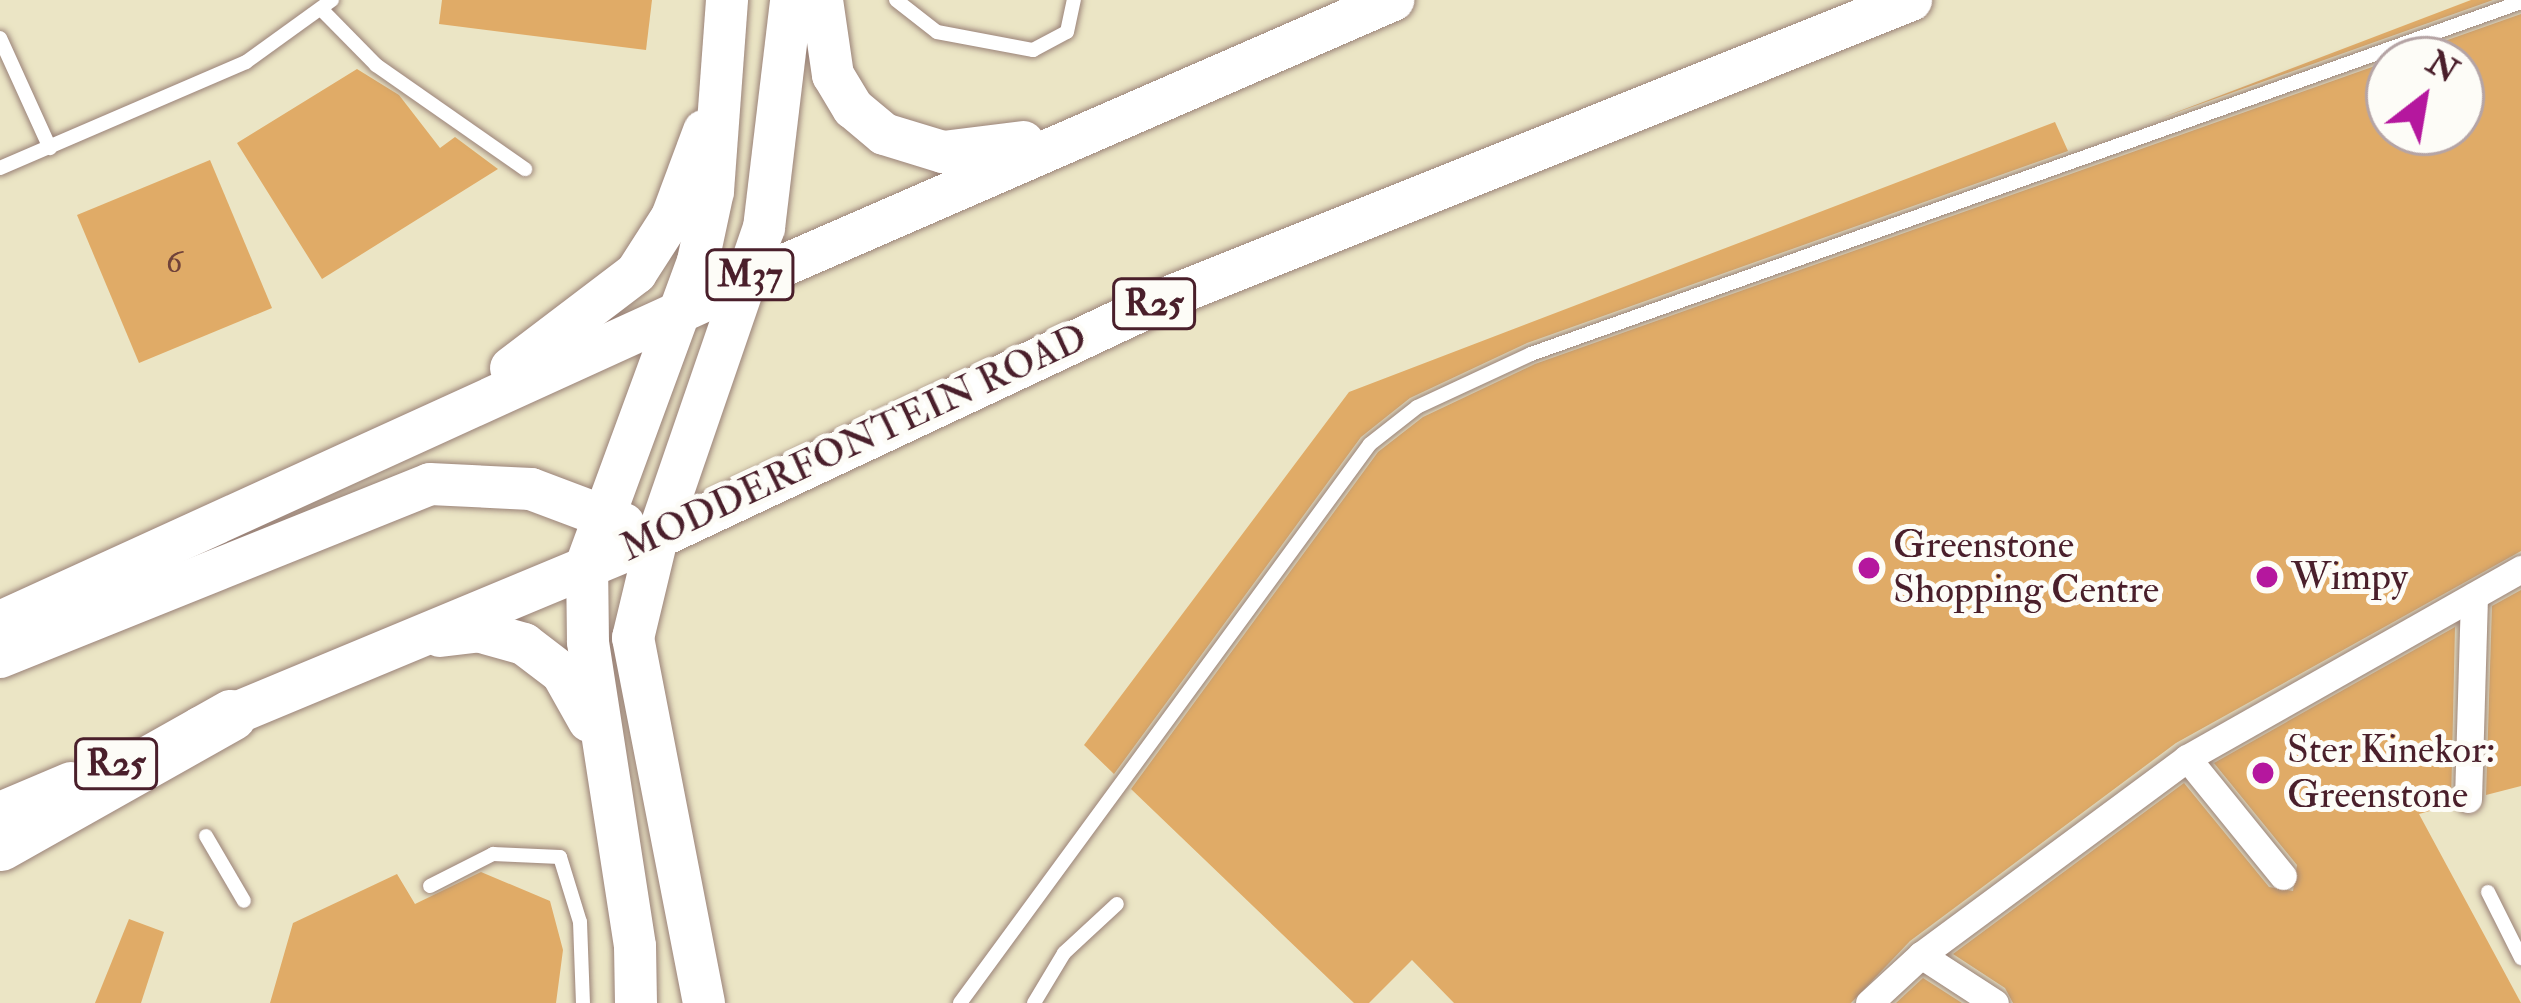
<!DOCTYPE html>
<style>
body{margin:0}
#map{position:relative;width:2521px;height:1003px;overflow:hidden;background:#ebe5c5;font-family:"IM FELL Double Pica",serif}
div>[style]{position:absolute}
.building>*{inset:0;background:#e0ab67}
.roads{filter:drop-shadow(0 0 3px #9a8278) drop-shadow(0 0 3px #9a8278)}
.lane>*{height:14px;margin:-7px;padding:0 7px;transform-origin:7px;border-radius:7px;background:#fff}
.street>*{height:27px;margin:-13.5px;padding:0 13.5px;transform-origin:13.5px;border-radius:13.5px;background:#fff}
.primary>*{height:42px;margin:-21px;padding:0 21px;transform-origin:21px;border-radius:21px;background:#fff}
.highway>*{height:51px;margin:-25.5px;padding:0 25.5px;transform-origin:25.5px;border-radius:25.5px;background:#fff}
.dots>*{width:33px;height:33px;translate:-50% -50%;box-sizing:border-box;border:6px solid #fdfcf7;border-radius:50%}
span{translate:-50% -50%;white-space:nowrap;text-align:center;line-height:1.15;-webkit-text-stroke:10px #fdfcf7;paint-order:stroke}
.number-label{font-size:33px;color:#70423a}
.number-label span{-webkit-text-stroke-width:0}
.shield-label span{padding:3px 9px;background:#fdfcf7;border:3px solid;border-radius:9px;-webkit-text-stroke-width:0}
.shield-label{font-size:36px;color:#4a1f2b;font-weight:700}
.street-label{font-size:39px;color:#4a1f2b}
.poi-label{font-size:39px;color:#4a1f2b}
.left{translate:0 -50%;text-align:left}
.north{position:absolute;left:2365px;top:36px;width:120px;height:120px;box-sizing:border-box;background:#fdfcf7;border:3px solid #b5a4a5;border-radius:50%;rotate:31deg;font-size:33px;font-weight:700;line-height:48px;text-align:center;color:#4a1f2b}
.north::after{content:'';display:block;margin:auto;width:42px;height:54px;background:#b5179e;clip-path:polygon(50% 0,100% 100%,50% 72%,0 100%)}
</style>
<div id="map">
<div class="building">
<i style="clip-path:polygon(442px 0,652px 0,646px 50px,439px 24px)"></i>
<i style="clip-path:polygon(2471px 0,2493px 0,2161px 118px)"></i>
<i style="clip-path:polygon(2521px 14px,2521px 551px,2176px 743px,1910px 941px,1851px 1003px,1454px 1003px,1412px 960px,1369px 1003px,1354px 1003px,1131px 789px,1378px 452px,1423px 417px,1535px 364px,2389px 61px,2389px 132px,2461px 132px,2461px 60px,2391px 60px)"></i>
<i style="clip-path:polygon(357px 69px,399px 95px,440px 148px,455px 137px,498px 169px,322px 279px,237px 143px)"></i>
<i style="clip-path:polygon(2055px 122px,2068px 151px,1527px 343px,1410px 398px,1361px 437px,1114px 774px,1084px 745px,1349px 392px)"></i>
<i style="clip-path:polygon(210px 160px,272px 308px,139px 363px,77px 215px)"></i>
<i style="clip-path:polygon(2521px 590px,2521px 786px,2486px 795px,2492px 606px)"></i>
<i style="clip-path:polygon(2455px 627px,2451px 805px,2419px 814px,2521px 1003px,2013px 1003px,2005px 988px,1953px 954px,2184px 783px,2269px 887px,2293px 891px,2297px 865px,2214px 763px)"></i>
<i style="clip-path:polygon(481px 872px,550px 901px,563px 950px,556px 1003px,270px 1003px,293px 923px,397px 874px,415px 904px)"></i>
<i style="clip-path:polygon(129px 919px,164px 932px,141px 1003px,95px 1003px)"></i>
<i style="clip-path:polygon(1923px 978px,1962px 1003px,1896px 1003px)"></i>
</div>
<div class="roads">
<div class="lane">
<i style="left:896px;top:0;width:52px;rotate:38deg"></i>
<i style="left:937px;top:32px;width:98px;rotate:10.6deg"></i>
<i style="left:1033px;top:50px;width:38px;rotate:-28deg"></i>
<i style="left:1067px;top:32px;width:33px;rotate:-78deg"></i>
<i style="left:323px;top:11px;width:76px;rotate:45.5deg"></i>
<i style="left:376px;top:65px;width:182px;rotate:34.9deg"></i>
<i style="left:0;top:38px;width:121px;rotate:65.6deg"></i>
<i style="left:0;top:168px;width:268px;rotate:-23.3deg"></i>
<i style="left:246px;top:62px;width:106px;rotate:-35.8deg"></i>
<i style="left:206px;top:836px;width:75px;rotate:59.7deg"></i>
<i style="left:430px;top:886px;width:71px;rotate:-26.9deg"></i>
<i style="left:493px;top:854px;width:67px;rotate:2.6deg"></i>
<i style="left:560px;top:857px;width:68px;rotate:72.9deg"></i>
<i style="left:580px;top:922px;width:81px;rotate:87.9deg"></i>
<i style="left:2488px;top:892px;width:74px;rotate:63.4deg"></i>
<i style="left:960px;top:1003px;width:693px;rotate:-53.74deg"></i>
<i style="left:1370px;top:444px;width:60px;rotate:-38.2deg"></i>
<i style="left:1417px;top:407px;width:126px;rotate:-24.9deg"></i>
<i style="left:1531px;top:354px;width:1051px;rotate:-19.57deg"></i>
<i style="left:1034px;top:1003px;width:58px;rotate:-59deg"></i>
<i style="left:1064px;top:953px;width:72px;rotate:-42.8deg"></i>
</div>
<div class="street">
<i style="left:2187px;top:758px;width:152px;rotate:50.9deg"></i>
<i style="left:2468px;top:799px;width:203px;rotate:-88.3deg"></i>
<i style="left:1921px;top:955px;width:88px;rotate:33deg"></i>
<i style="left:1869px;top:1003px;width:71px;rotate:-42.7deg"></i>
<i style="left:1921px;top:955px;width:331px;rotate:-36.5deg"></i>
<i style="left:2187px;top:758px;width:384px;rotate:-29.5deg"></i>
</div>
<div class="primary">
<i style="left:822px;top:0;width:76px;rotate:81.7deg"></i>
<i style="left:833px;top:75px;width:39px;rotate:59deg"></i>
<i style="left:853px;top:108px;width:40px;rotate:40deg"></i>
<i style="left:884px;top:134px;width:62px;rotate:17deg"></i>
<i style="left:943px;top:152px;width:81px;rotate:-7.1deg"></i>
<i style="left:511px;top:368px;width:157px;rotate:-37.2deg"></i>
<i style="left:636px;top:273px;width:67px;rotate:-57.3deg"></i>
<i style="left:672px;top:217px;width:92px;rotate:-69.6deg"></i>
<i style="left:0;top:622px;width:822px;rotate:-24.51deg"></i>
<i style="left:748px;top:281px;width:704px;rotate:-23.54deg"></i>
<i style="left:440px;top:636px;width:38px;rotate:-7deg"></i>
<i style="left:478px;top:631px;width:48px;rotate:15.8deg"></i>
<i style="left:524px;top:644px;width:48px;rotate:37.3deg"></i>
<i style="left:562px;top:673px;width:55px;rotate:60.6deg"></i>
<i style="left:0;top:657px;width:463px;rotate:-21.9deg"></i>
<i style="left:430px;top:484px;width:101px;rotate:2.8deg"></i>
<i style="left:531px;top:489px;width:99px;rotate:20.6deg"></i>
<i style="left:200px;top:728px;width:495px;rotate:-22.6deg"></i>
<i style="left:657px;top:538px;width:571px;rotate:-25.17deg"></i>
<i style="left:1174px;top:295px;width:794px;rotate:-21.81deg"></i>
<i style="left:0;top:813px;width:77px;rotate:-22.9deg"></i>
<i style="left:636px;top:1003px;width:57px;rotate:-91deg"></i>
<i style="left:635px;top:946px;width:308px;rotate:-98.8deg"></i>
<i style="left:588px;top:642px;width:79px;rotate:-90.7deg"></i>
<i style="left:587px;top:563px;width:322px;rotate:-69.8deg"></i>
<i style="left:698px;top:261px;width:72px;rotate:-77.9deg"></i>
<i style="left:713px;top:191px;width:192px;rotate:-85.8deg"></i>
<i style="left:704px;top:1003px;width:372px;rotate:-101deg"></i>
<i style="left:633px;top:638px;width:103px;rotate:-76.5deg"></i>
<i style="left:657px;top:538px;width:328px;rotate:-71deg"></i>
<i style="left:764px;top:228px;width:230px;rotate:-83.2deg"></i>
</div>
<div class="highway">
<i style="left:0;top:845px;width:265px;rotate:-29.4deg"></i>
</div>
</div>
<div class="dots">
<i style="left:1869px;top:568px;background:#b5179e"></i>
<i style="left:2267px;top:577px;background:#b5179e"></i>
<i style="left:2263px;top:773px;background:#b5179e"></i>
</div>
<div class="number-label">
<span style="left:174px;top:262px">6</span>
</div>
<div class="shield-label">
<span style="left:750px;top:275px">M37</span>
<span style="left:1154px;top:304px">R25</span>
<span style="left:116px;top:764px">R25</span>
</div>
<div class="street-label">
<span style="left:854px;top:443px;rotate:-25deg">MODDERFONTEIN ROAD</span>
</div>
<div class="poi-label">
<span class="left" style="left:1893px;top:568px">Greenstone<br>Shopping Centre</span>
<span class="left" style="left:2291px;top:577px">Wimpy</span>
<span class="left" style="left:2287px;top:773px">Ster Kinekor:<br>Greenstone</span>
</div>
<div class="north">N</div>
</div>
